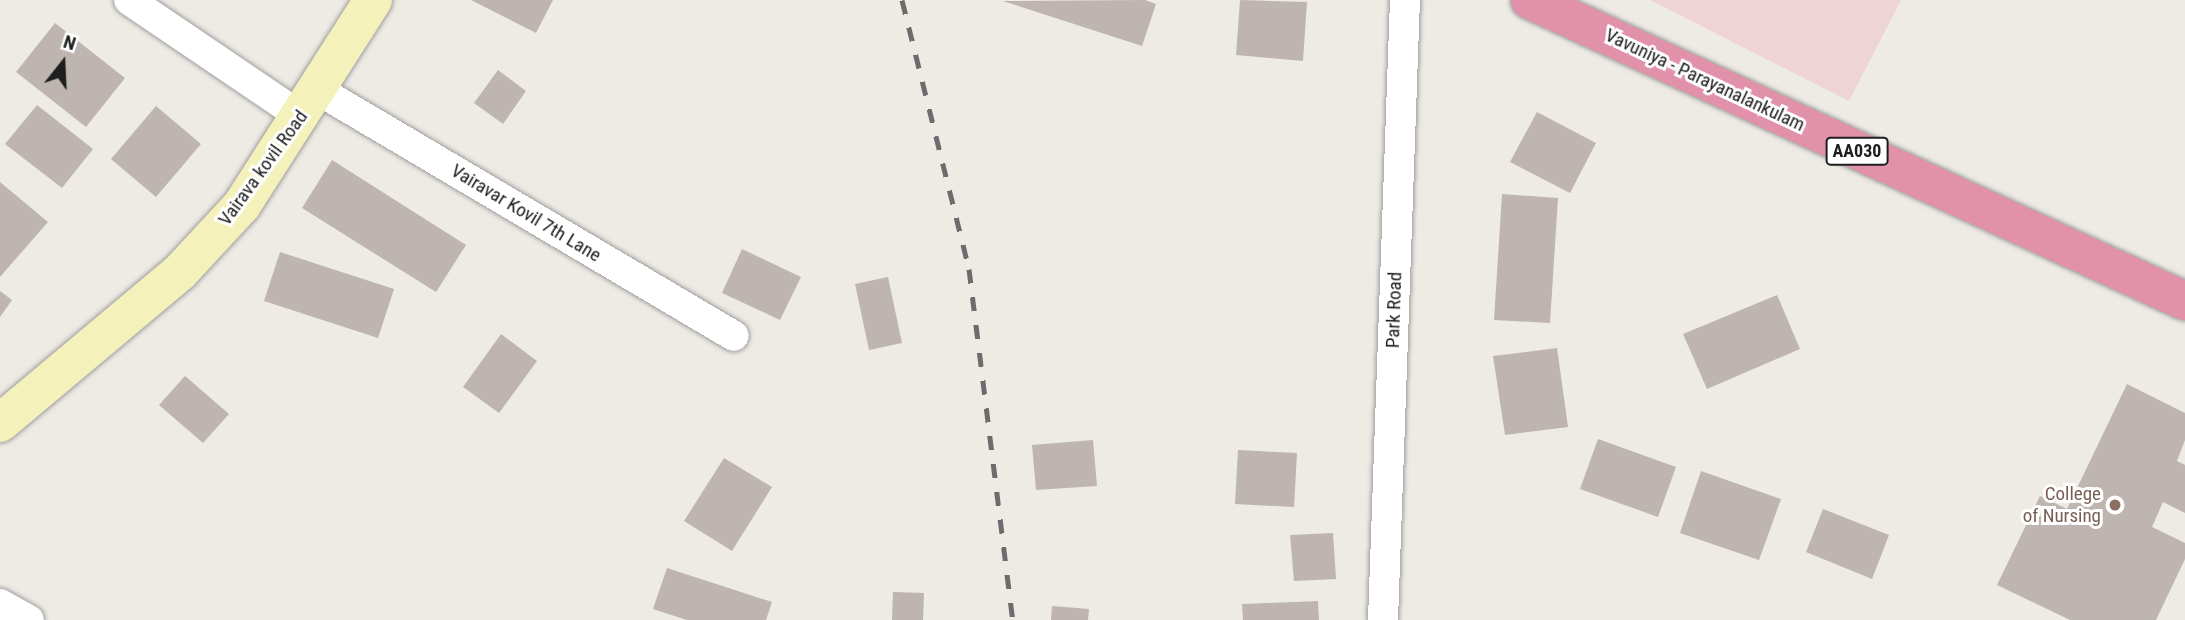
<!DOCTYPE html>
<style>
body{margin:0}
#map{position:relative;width:2185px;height:620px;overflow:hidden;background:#eeeae4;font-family:"Roboto Condensed",sans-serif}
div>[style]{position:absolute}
.commercial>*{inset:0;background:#eed4d7}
.building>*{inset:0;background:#beb5b1}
.roads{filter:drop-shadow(0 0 2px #9f9f9f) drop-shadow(0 0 2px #9f9f9f)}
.street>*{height:30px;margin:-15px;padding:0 15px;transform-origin:15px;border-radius:15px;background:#fff}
.secondary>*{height:38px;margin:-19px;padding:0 19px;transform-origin:19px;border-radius:19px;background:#f5f1bb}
.highway>*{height:38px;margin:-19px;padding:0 19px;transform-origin:19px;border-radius:19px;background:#e191aa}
.rail>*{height:5px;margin-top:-2.5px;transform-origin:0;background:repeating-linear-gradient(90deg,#6c6c6c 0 14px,transparent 0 28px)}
.dots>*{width:19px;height:19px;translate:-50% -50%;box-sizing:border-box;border:4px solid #fff;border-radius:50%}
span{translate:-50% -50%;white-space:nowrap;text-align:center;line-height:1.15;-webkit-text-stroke:6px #fff;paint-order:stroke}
.shield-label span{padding:2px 5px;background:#fff;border:2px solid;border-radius:5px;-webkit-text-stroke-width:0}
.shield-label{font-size:18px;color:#1e1e1e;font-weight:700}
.street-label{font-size:19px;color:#1e1e1e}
.education-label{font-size:19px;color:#785e54}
.right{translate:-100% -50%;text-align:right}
.north{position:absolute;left:28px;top:28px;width:70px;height:70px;-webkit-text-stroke:5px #fff;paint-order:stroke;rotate:18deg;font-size:19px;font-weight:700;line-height:28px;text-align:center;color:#1e1e1e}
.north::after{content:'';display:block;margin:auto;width:24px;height:32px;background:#1e1e1e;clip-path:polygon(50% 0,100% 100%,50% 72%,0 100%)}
</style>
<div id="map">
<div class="commercial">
<i style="clip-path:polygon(1650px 0,1901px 0,1849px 101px)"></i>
</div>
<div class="building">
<i style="clip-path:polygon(471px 0,553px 0,536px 33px)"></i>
<i style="clip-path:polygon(1145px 0,1156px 4px,1142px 46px,1003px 1px)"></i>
<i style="clip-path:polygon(1240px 0,1307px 2px,1303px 61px,1236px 55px)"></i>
<i style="clip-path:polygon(55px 23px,125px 78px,86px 127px,16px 72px)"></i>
<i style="clip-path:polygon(498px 70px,526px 91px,503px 124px,474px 103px)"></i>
<i style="clip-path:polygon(37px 105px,93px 149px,62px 188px,5px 144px)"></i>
<i style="clip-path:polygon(156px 106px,201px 144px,156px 197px,111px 159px)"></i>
<i style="clip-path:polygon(1537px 112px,1596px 143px,1570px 193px,1510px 162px)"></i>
<i style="clip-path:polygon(332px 160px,466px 245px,436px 292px,302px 208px)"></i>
<i style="clip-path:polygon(0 182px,48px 222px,0 277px)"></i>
<i style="clip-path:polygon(1502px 194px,1558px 198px,1550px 323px,1494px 320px)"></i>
<i style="clip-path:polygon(742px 249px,801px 277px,780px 320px,722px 293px)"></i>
<i style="clip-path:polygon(280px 252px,394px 289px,378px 338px,264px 301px)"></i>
<i style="clip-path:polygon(888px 277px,902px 343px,869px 350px,855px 284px)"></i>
<i style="clip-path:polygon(0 291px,12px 300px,0 317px)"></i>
<i style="clip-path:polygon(1777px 295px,1800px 349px,1707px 389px,1683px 334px)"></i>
<i style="clip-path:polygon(501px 334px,537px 361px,499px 413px,463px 387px)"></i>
<i style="clip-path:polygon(1557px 348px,1568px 427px,1505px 435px,1493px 356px)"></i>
<i style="clip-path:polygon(185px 376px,229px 414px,203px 443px,159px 405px)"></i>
<i style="clip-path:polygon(2127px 384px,2185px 413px,2185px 440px,2177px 461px,2185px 465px,2185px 513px,2163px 502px,2152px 527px,2185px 543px,2185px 559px,2156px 620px,2070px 620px,1997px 585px,2040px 496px,2067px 509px)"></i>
<i style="clip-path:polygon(1598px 439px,1676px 467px,1658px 517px,1580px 489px)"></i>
<i style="clip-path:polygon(1093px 440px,1097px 486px,1036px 490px,1032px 445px)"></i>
<i style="clip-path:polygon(1238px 450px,1297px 453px,1294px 507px,1235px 504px)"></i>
<i style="clip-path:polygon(724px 458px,772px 487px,732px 551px,684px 521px)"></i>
<i style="clip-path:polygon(1701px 471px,1781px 499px,1759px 560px,1680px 533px)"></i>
<i style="clip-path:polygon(1823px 509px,1889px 535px,1872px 579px,1806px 552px)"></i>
<i style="clip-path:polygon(1333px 533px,1336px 579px,1294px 581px,1290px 535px)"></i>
<i style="clip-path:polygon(667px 568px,772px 602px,766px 620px,687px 620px,653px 609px)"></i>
<i style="clip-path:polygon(893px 592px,924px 593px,923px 620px,892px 620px)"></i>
<i style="clip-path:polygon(1318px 601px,1319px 620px,1243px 620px,1242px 604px)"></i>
<i style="clip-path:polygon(1052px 606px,1089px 609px,1088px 620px,1051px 620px)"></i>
</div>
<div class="roads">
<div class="street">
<i style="left:129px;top:0;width:209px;rotate:34.1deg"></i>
<i style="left:318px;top:90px;width:483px;rotate:30.6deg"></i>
<i style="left:0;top:604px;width:33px;rotate:29deg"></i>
<i style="left:1383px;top:620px;width:620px;rotate:-87.97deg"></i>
</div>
<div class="secondary">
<i style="left:0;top:423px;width:235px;rotate:-40deg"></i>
<i style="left:180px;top:272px;width:91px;rotate:-47.2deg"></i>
<i style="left:242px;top:205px;width:243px;rotate:-57.4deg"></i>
</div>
<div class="highway">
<i style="left:1530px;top:0;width:721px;rotate:24.68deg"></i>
</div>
</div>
<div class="rail">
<i style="left:902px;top:0;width:277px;rotate:76deg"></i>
<i style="left:969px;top:269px;width:354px;rotate:82.9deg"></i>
</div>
<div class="dots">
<i style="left:2115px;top:505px;background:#8d6e63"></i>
</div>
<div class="shield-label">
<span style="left:1857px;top:151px">AA030</span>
</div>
<div class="street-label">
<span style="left:1705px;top:80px;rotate:25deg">Vavuniya - Parayanalankulam</span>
<span style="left:263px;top:168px;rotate:-54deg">Vairava kovil Road</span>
<span style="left:526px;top:213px;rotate:31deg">Vairavar Kovil 7th Lane</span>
<span style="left:1394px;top:310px;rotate:-88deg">Park Road</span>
</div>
<div class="education-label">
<span class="right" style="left:2101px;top:505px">College<br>of Nursing</span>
</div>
<div class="north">N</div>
</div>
